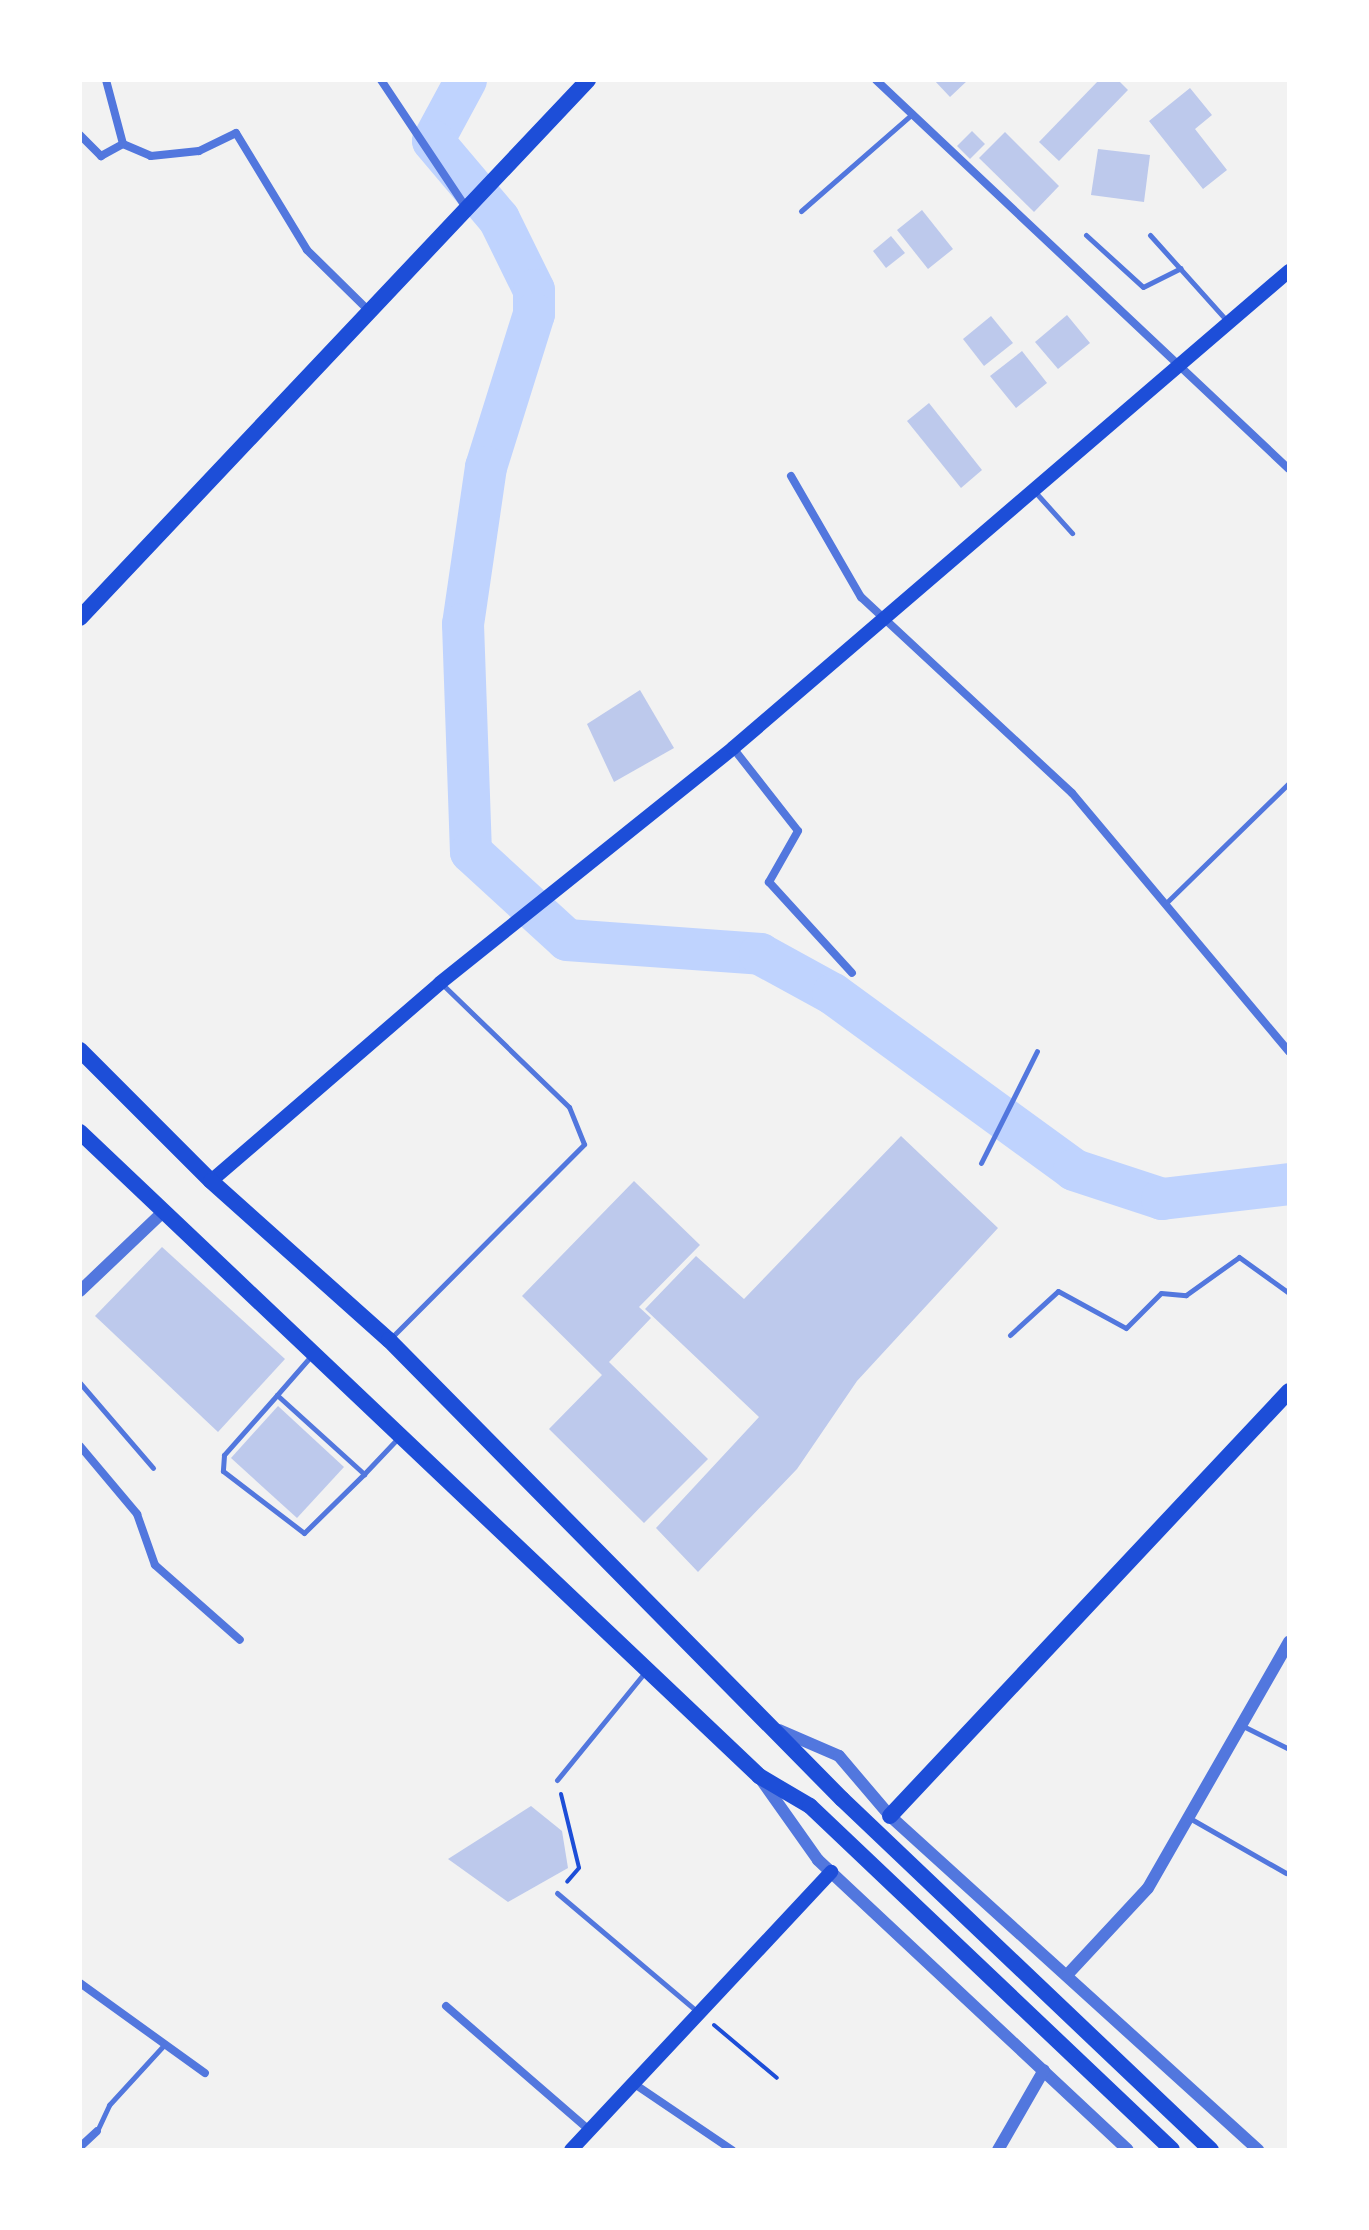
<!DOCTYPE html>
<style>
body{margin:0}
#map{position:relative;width:1369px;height:2230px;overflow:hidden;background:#f2f2f2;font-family:Commissioner,sans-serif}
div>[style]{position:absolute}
.river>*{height:42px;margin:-21px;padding:0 21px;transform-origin:21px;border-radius:21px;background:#bfd3fe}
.building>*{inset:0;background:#bdc9ec}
.path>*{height:4px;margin:-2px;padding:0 2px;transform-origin:2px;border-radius:2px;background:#1d4ed8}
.service>*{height:5px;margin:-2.5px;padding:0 2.5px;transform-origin:2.5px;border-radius:2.5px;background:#5277de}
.minor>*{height:8px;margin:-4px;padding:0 4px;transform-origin:4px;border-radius:4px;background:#5277de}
.tertiary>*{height:12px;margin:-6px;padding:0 6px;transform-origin:6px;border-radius:6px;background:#5277de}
.secondary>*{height:14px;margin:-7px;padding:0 7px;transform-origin:7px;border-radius:7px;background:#1d4ed8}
.primary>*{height:16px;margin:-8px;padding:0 8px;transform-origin:8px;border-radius:8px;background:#1d4ed8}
span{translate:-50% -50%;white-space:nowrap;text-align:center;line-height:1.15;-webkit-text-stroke:8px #fff;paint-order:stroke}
.frame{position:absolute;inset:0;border:82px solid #fff;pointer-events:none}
</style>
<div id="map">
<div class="river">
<i style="left:466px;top:80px;width:69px;rotate:118.4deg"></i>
<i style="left:433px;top:141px;width:102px;rotate:49.8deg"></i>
<i style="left:499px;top:219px;width:79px;rotate:63.8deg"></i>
<i style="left:534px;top:290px;width:24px;rotate:90deg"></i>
<i style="left:534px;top:314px;width:160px;rotate:107.4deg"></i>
<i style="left:486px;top:467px;width:159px;rotate:98.3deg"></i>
<i style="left:463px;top:624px;width:228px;rotate:88deg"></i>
<i style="left:471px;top:852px;width:130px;rotate:42.5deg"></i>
<i style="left:567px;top:940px;width:194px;rotate:4.1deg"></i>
<i style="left:760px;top:954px;width:83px;rotate:28.7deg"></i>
<i style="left:833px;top:994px;width:298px;rotate:36.1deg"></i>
<i style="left:1074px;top:1170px;width:93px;rotate:18.2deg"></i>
<i style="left:1162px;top:1199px;width:128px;rotate:-6.7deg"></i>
</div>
<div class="building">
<i style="clip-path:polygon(934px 80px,968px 80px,950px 97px)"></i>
<i style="clip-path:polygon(1099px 80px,1118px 80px,1128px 90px,1059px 161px,1039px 142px)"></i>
<i style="clip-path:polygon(1190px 88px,1212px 115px,1195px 129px,1227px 170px,1203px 189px,1149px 121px)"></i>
<i style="clip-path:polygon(972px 131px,985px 144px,970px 159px,957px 146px)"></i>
<i style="clip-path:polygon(1005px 132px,1059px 186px,1034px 212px,979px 158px)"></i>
<i style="clip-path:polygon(1098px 149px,1150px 155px,1144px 202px,1091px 195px)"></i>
<i style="clip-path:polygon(922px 210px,953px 249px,928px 269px,897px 230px)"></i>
<i style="clip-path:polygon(891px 236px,905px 253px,886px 268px,873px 251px)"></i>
<i style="clip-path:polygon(1067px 315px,1090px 343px,1058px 369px,1035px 342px)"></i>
<i style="clip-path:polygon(991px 316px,1013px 343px,984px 366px,963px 339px)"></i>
<i style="clip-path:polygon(1022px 351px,1047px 383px,1016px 408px,990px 376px)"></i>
<i style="clip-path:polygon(929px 403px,982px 470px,961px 488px,907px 421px)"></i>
<i style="clip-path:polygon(640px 690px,674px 748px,614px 782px,587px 724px)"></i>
<i style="clip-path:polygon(901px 1136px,998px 1228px,857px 1381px,797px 1469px,698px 1572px,656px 1528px,759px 1417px,645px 1309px,696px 1256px,744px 1299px)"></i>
<i style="clip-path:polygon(634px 1181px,700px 1245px,639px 1307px,651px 1318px,609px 1362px,708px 1459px,644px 1523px,549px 1429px,602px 1375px,522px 1296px)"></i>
<i style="clip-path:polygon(162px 1247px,285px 1359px,218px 1432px,95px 1316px)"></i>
<i style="clip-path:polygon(278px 1406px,344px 1467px,297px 1518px,231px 1458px)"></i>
<i style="clip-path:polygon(531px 1806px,562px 1831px,568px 1868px,508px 1902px,448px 1859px)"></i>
</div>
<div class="path">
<i style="left:561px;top:1794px;width:76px;rotate:76.3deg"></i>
<i style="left:579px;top:1868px;width:18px;rotate:131deg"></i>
<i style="left:714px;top:2025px;width:82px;rotate:40.1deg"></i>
</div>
<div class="service">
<i style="left:801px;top:211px;width:145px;rotate:-41.1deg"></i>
<i style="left:1086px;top:235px;width:77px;rotate:42.4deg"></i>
<i style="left:1143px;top:287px;width:42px;rotate:-26.6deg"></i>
<i style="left:1150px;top:235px;width:117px;rotate:48.1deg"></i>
<i style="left:1036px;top:493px;width:54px;rotate:48deg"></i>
<i style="left:1166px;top:903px;width:172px;rotate:-44.3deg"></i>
<i style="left:981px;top:1163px;width:125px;rotate:-63.4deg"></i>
<i style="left:1010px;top:1335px;width:65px;rotate:-42.5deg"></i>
<i style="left:1058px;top:1291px;width:77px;rotate:28.6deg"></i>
<i style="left:1126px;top:1328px;width:49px;rotate:-45deg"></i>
<i style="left:1161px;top:1293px;width:25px;rotate:5deg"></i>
<i style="left:1186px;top:1295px;width:65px;rotate:-35.6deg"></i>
<i style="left:1239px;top:1257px;width:62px;rotate:35.8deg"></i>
<i style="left:390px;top:1339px;width:275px;rotate:-45.1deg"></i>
<i style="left:584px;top:1144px;width:40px;rotate:-112deg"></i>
<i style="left:569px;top:1107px;width:175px;rotate:-135.9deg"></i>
<i style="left:311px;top:1356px;width:52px;rotate:131.1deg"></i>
<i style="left:277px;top:1395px;width:118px;rotate:42.2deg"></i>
<i style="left:364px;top:1474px;width:50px;rotate:-46.6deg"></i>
<i style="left:80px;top:1383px;width:112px;rotate:49.3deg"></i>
<i style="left:277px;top:1395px;width:80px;rotate:131.5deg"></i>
<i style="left:224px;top:1455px;width:16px;rotate:94deg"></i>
<i style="left:223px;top:1471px;width:102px;rotate:37.4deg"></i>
<i style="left:304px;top:1533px;width:84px;rotate:-44.5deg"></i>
<i style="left:1243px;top:1726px;width:51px;rotate:26.6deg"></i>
<i style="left:557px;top:1780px;width:139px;rotate:-50.8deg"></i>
<i style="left:1193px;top:1820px;width:107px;rotate:29.7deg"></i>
<i style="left:557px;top:1893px;width:186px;rotate:40.2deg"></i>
<i style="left:97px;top:2131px;width:29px;rotate:-65deg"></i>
<i style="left:109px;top:2105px;width:80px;rotate:-47.5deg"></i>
</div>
<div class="minor">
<i style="left:106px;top:80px;width:66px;rotate:75.1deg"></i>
<i style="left:381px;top:80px;width:155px;rotate:56.3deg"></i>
<i style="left:876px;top:80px;width:567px;rotate:43.29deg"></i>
<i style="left:80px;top:135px;width:30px;rotate:45deg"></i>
<i style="left:101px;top:156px;width:25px;rotate:-29deg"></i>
<i style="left:123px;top:144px;width:30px;rotate:23deg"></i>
<i style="left:151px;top:156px;width:48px;rotate:-5.9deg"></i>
<i style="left:199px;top:151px;width:41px;rotate:-25.9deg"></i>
<i style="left:236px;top:133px;width:137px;rotate:58.7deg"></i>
<i style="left:307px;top:250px;width:87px;rotate:44.5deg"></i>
<i style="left:791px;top:476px;width:140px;rotate:60deg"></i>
<i style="left:861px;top:597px;width:288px;rotate:42.9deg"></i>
<i style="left:1072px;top:793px;width:338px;rotate:50deg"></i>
<i style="left:733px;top:748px;width:105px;rotate:51.9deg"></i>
<i style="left:798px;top:831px;width:59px;rotate:119.6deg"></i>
<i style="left:769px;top:882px;width:123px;rotate:47.6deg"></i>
<i style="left:80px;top:1446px;width:89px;rotate:50deg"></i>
<i style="left:137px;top:1514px;width:54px;rotate:70.6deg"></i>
<i style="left:155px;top:1565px;width:113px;rotate:41.4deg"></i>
<i style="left:80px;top:1983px;width:154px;rotate:35.8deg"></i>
<i style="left:446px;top:2006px;width:189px;rotate:40.9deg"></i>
<i style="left:633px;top:2083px;width:120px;rotate:34.1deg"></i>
<i style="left:80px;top:2147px;width:23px;rotate:-43deg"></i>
</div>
<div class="tertiary">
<i style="left:80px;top:1291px;width:113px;rotate:-43.6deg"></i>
<i style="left:779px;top:1730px;width:65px;rotate:23.4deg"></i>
<i style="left:839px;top:1756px;width:79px;rotate:49.6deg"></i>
<i style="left:890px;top:1816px;width:497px;rotate:42.2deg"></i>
<i style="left:760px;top:1778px;width:100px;rotate:54.7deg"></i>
<i style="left:818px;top:1860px;width:424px;rotate:43.1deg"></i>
<i style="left:1068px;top:1974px;width:117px;rotate:-47.1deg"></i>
<i style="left:1148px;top:1888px;width:284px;rotate:-60.2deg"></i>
<i style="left:998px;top:2150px;width:92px;rotate:-60.1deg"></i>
</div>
<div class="secondary">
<i style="left:211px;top:1181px;width:303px;rotate:-40.8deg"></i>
<i style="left:440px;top:983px;width:376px;rotate:-38.7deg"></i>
<i style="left:733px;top:748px;width:733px;rotate:-40.63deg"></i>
<i style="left:571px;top:2150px;width:381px;rotate:-46.9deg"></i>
</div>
<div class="primary">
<i style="left:80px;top:618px;width:740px;rotate:-46.64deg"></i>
<i style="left:80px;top:1050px;width:185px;rotate:45deg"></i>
<i style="left:211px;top:1181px;width:239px;rotate:41.8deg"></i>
<i style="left:389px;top:1340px;width:645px;rotate:45.38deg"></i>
<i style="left:842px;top:1799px;width:509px;rotate:43.57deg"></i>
<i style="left:80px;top:1132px;width:936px;rotate:43.48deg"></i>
<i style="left:759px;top:1776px;width:59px;rotate:30.5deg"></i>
<i style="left:810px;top:1806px;width:499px;rotate:43.5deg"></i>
<i style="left:890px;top:1816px;width:583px;rotate:-46.81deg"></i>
</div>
<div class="frame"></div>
</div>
